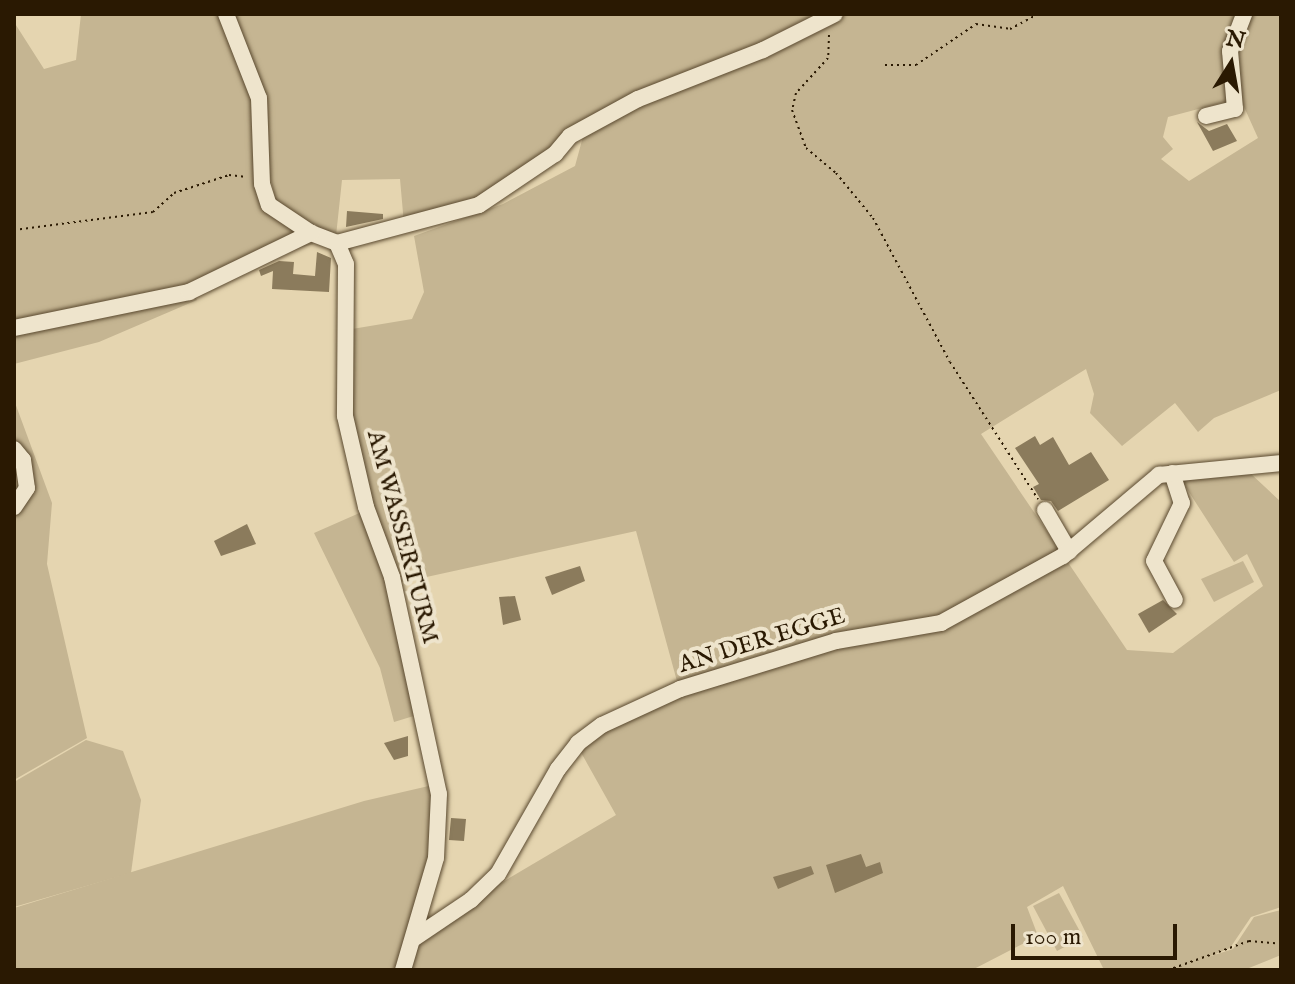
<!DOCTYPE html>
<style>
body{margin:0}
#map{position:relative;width:1295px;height:984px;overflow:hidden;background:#e5d5b0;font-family:"IM FELL English",serif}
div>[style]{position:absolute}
.green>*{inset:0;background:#c5b592}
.building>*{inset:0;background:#8b7b5c}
.path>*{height:2px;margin-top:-1px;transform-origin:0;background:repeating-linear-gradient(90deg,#2a1902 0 2px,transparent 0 6px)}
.roads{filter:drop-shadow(0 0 2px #59482e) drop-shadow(0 0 2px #59482e)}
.minor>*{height:16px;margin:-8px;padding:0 8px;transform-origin:8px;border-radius:8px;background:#eee4cc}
span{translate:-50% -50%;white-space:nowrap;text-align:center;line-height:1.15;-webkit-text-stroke:8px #eee4cc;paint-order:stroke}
.street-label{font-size:24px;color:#2a1902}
.frame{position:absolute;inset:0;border:16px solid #2a1902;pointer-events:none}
.north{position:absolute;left:1191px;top:24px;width:80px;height:80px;-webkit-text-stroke:6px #eee4cc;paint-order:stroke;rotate:11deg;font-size:22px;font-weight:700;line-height:32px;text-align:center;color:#2a1902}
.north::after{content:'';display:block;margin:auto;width:28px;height:36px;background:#2a1902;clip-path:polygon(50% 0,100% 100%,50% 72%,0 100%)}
.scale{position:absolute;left:1011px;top:924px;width:166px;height:36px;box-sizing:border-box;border:4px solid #2a1902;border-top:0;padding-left:10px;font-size:24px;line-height:28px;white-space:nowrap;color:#2a1902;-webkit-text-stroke:6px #eee4cc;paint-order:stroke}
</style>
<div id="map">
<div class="green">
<i style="clip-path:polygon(81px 14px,223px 14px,256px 106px,257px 185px,286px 226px,314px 244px,276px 254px,192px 290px,197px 300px,99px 342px,14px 364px,14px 22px,44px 69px,76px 60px)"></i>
<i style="clip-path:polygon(evenodd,232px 14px,1281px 14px,1281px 390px,1214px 418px,1198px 432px,1175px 403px,1122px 446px,1090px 413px,1094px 394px,1086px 369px,981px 434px,1061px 552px,953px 613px,678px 685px,636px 531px,399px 583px,367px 494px,348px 393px,352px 329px,412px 319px,424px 292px,414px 236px,503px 204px,575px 166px,587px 122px,502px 189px,404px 224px,400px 179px,342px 180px,336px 236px,291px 215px,276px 202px,232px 14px,1240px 98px,1258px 138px,1189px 181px,1161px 159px,1173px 149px,1163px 137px,1168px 117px,1240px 98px)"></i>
<i style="clip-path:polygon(14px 400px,52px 503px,47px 564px,87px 738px,14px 780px)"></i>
<i style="clip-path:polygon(1250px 473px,1281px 502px,1281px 907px,1251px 917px,1230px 948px,1208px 957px,1233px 949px,1254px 917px,1281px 910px,1281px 955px,1244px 970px,1104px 970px,1063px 886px,1027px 907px,1038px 936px,972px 970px,406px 970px,418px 932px,616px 815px,574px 740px,679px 692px,837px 643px,902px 634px,1065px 558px,1127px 650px,1173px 653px,1263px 586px,1247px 554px,1234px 562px,1178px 475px)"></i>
<i style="clip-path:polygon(364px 511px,387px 576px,417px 715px,394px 722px,380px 668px,314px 533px)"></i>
<i style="clip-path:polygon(1243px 561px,1254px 582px,1214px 602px,1201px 579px)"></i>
<i style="clip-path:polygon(86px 740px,123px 751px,141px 800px,131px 873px,14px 907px,14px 782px)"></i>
<i style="clip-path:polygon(433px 785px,432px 857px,398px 970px,14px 970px,14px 908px,364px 801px)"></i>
<i style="clip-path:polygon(1059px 893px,1083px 937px,1057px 951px,1033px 906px)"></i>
</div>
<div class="building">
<i style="clip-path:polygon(1197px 122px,1209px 131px,1227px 124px,1237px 141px,1213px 151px)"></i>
<i style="clip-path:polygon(347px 211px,383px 214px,383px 219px,346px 227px)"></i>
<i style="clip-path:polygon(317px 252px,331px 258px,329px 292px,272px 289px,273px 271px,261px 276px,259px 270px,279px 261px,294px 262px,293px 274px,315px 276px)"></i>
<i style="clip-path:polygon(1035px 436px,1040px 445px,1053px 437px,1069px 465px,1091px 452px,1109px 480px,1058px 511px,1051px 501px,1041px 500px,1033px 487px,1039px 484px,1015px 448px)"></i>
<i style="clip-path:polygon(247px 524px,256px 544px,221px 556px,214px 541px)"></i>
<i style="clip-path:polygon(580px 566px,585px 581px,552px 595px,545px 577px)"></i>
<i style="clip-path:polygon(515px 596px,521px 620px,503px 625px,499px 597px)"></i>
<i style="clip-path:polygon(1163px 600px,1177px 614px,1149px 633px,1138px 614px)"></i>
<i style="clip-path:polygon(408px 736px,408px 756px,394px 760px,384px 743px)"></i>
<i style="clip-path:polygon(451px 818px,466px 819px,464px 841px,449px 840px)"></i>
<i style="clip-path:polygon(861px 854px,866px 867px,880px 862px,883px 873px,835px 893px,826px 865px)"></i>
<i style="clip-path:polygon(811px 866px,814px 874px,778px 889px,773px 877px)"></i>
</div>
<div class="path">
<i style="left:829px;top:35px;width:23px;rotate:92deg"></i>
<i style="left:828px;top:58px;width:47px;rotate:132.4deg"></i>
<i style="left:796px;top:93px;width:17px;rotate:103deg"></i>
<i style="left:792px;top:110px;width:40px;rotate:69.8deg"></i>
<i style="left:806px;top:148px;width:39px;rotate:40deg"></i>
<i style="left:836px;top:173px;width:58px;rotate:50.6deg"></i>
<i style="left:873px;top:218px;width:163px;rotate:61.9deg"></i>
<i style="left:950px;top:362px;width:163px;rotate:57.3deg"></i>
<i style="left:885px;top:65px;width:31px"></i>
<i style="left:916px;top:65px;width:73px;rotate:-34.3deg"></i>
<i style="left:976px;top:24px;width:34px;rotate:8deg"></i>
<i style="left:1010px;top:29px;width:32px;rotate:-28deg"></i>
<i style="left:14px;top:230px;width:140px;rotate:-7.4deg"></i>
<i style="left:153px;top:212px;width:28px;rotate:-42deg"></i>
<i style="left:174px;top:193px;width:58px;rotate:-18.1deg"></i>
<i style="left:229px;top:175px;width:18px;rotate:6deg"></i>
<i style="left:1168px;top:970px;width:86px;rotate:-19.7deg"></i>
<i style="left:1249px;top:941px;width:32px;rotate:5deg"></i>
</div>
<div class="roads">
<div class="minor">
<i style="left:226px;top:14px;width:90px;rotate:68.6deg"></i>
<i style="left:259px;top:98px;width:86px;rotate:88deg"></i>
<i style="left:262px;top:184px;width:22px;rotate:72deg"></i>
<i style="left:269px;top:205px;width:50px;rotate:33.7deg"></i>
<i style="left:311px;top:233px;width:28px;rotate:21deg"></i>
<i style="left:337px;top:243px;width:23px;rotate:67deg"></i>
<i style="left:346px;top:264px;width:152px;rotate:90.4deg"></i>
<i style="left:345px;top:416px;width:93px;rotate:77deg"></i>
<i style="left:366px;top:507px;width:75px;rotate:69.6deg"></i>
<i style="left:392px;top:577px;width:222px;rotate:77.8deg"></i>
<i style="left:439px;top:794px;width:64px;rotate:92.7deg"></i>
<i style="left:436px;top:858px;width:117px;rotate:106.4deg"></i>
<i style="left:1206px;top:116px;width:30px;rotate:-14deg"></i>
<i style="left:1235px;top:109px;width:58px;rotate:-94.9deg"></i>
<i style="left:1230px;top:51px;width:40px;rotate:-69deg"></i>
<i style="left:337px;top:243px;width:147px;rotate:-15deg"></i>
<i style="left:479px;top:205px;width:92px;rotate:-33.9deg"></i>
<i style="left:555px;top:154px;width:23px;rotate:-50deg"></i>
<i style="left:570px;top:136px;width:77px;rotate:-28.6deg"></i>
<i style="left:638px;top:99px;width:134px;rotate:-21.4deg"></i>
<i style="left:763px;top:50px;width:80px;rotate:-26.6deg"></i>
<i style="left:14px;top:328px;width:179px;rotate:-11.6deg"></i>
<i style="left:189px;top:292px;width:136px;rotate:-25.8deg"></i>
<i style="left:14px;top:449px;width:14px;rotate:51deg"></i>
<i style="left:23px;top:460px;width:28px;rotate:82deg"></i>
<i style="left:27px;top:488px;width:23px;rotate:124deg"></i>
<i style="left:1172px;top:473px;width:32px;rotate:72deg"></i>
<i style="left:1182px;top:503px;width:64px;rotate:115.8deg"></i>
<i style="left:1154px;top:561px;width:44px;rotate:61.7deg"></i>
<i style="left:1045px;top:510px;width:48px;rotate:59.7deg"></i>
<i style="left:413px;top:939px;width:70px;rotate:-33.9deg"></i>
<i style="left:471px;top:900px;width:37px;rotate:-44deg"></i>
<i style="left:498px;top:874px;width:121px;rotate:-60.3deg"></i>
<i style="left:558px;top:769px;width:33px;rotate:-52deg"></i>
<i style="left:578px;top:743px;width:30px;rotate:-37deg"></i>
<i style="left:602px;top:725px;width:86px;rotate:-24.8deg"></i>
<i style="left:680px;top:689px;width:163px;rotate:-17.1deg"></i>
<i style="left:836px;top:641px;width:107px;rotate:-9.7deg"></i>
<i style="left:941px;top:623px;width:139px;rotate:-28.8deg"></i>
<i style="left:1063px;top:556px;width:126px;rotate:-40.2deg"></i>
<i style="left:1159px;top:475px;width:123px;rotate:-5.6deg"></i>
</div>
</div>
<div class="street-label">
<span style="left:402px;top:537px;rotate:75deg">AM WASSERTURM</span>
<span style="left:762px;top:641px;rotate:-17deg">AN DER EGGE</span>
</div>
<div class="frame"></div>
<div class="north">N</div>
<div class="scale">100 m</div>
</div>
